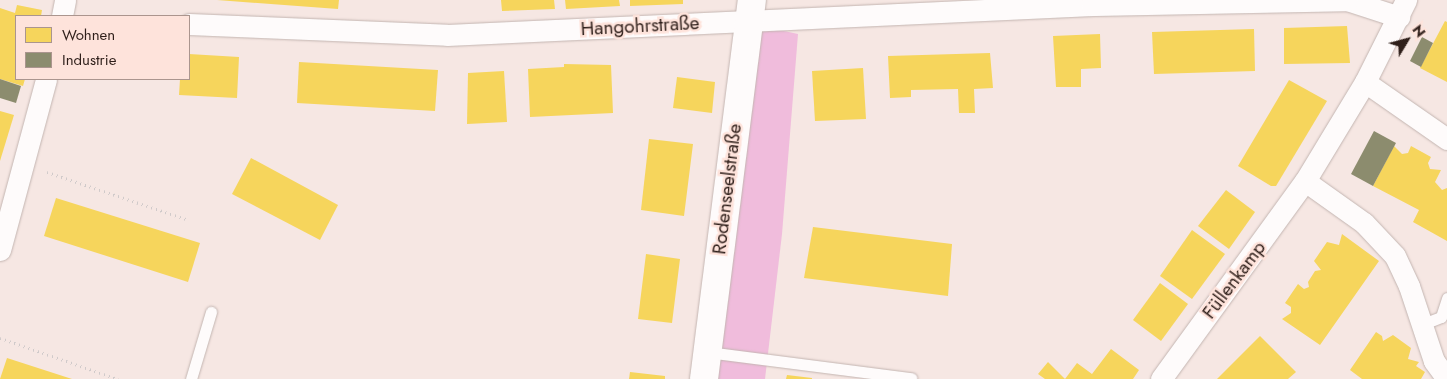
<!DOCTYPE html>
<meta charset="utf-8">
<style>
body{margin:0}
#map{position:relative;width:1447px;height:379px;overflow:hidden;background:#f6e7e3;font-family:Jost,sans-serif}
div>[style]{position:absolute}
.green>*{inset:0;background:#f0bcdc}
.homes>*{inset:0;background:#f6d55c}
.industry>*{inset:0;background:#8c8c6e}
.path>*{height:3px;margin-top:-1.5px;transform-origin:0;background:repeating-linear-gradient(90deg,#d0caca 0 1px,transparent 0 5px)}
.roads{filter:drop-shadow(0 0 1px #c3b5b1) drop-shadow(0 0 1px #c3b5b1)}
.lane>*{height:11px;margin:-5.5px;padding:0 5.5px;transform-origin:5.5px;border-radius:5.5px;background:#fefbfb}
.street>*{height:21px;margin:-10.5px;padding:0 10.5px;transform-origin:10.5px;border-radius:10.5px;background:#fefbfb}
.secondary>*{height:28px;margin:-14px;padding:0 14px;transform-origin:14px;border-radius:14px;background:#fefbfb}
span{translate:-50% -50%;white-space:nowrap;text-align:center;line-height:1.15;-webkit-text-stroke:5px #fee3db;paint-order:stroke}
.street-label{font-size:19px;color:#2f1f1a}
.legend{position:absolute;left:15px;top:15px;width:175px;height:65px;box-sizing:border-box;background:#fee3db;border:1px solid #ab958e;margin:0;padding:6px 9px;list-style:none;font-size:15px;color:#2f1f1a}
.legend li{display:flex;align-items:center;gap:10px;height:25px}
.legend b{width:25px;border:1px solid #ab958e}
.north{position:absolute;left:1382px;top:15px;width:50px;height:50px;-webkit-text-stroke:4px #fee3db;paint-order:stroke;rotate:53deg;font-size:14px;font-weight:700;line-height:20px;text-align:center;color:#2f1f1a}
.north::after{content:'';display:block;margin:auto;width:18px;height:22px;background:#2f1f1a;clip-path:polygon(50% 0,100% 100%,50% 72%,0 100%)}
</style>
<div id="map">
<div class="green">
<i style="clip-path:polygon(751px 24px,798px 34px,782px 234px,765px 379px,707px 379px)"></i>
</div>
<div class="homes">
<i style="clip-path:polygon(217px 0,339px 0,338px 9px)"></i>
<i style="clip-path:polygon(501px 0,554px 0,555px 9px,502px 11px)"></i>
<i style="clip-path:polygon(565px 0,619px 0,620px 6px,566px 9px)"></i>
<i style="clip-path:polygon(630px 0,683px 0,683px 4px,630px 6px)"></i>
<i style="clip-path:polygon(17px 5px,42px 10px,41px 16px,16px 16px,16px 79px,25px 79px,23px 86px,0 79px,0 8px,15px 13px)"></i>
<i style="clip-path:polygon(1445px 21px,1447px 22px,1447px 82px,1420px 68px)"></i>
<i style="clip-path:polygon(1347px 26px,1350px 63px,1284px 64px,1284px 28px)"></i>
<i style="clip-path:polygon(1254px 29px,1255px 71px,1154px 74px,1152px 32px)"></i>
<i style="clip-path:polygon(1100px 34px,1101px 68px,1081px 69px,1081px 87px,1056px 87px,1053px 36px)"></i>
<i style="clip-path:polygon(990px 53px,993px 88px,974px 89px,975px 113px,959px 113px,958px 89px,911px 90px,911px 97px,890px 98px,888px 56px)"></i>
<i style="clip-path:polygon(189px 54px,239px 57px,237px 98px,179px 95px,180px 79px,189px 79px)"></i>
<i style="clip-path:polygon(299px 62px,438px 70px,435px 111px,297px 103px)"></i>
<i style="clip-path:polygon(564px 64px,611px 65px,613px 113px,530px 117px,528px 69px,564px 67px)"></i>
<i style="clip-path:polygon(863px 68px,866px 119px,815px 121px,812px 71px)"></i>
<i style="clip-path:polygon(504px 71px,507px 122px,467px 124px,468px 73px)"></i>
<i style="clip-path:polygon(677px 77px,715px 82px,712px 113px,673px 108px)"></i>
<i style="clip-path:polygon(1289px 80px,1327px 101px,1276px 186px,1271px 186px,1238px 166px)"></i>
<i style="clip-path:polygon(0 111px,14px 115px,0 161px)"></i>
<i style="clip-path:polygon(649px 139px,693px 144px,684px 216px,641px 210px)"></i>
<i style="clip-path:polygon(1394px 146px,1402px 154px,1408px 153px,1411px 146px,1422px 152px,1431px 157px,1428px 163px,1430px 169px,1441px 170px,1435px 182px,1442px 190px,1447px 188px,1447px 241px,1413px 222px,1419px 210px,1373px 186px)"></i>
<i style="clip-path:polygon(251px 158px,338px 205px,320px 240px,232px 194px)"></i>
<i style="clip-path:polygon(1226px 190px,1255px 212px,1229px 249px,1198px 226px)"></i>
<i style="clip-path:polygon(56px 198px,200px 243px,188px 282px,44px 236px)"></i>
<i style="clip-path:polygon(813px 227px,952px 244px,948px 296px,804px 278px)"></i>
<i style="clip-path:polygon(1192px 230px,1225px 254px,1192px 299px,1160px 276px)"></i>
<i style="clip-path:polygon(1342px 234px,1379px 261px,1320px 345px,1282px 319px,1291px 313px,1291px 307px,1285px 303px,1298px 284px,1304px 289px,1309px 287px,1308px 282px,1315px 271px,1321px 270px,1314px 261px,1327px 242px,1339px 245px)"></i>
<i style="clip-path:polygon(646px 254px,680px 259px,672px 323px,638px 319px)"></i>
<i style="clip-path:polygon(1160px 283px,1188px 304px,1161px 341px,1133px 320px)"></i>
<i style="clip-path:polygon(1376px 332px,1382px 336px,1383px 341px,1393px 335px,1411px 348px,1408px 359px,1419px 362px,1416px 366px,1425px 372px,1421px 379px,1362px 379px,1350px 370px)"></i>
<i style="clip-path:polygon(1260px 336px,1296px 372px,1288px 379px,1217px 379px)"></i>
<i style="clip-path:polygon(1111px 349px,1139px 370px,1133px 379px,1045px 379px,1038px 374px,1048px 362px,1065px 379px,1077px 363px,1092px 374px)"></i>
<i style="clip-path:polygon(7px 358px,72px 379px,0 379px)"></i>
<i style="clip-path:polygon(630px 372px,665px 376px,665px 379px,629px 379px)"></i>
<i style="clip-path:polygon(787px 375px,812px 378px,812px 379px,786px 379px)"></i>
</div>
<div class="industry">
<i style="clip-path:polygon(1422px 37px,1433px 43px,1421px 67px,1410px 61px)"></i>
<i style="clip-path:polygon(0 79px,21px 86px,16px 103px,0 98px)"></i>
<i style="clip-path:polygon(1374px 131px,1396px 143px,1373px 186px,1351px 174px)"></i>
</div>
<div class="path">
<i style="left:47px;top:172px;width:147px;rotate:18.7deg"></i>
<i style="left:0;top:338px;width:125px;rotate:19.2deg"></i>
</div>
<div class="roads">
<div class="lane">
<i style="left:1423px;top:324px;width:19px;rotate:-21deg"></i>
<i style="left:1441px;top:317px;width:20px;rotate:-72deg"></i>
<i style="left:707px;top:352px;width:206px;rotate:7.3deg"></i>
<i style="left:191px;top:379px;width:70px;rotate:-73.4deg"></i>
</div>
<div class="street">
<i style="left:1347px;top:0;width:55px;rotate:18.1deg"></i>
<i style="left:62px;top:16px;width:16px;rotate:-79deg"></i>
<i style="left:189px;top:24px;width:258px;rotate:2.4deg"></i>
<i style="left:447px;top:35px;width:646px;rotate:-2.66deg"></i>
<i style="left:1092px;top:5px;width:255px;rotate:-1.1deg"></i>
<i style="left:1365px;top:82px;width:100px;rotate:34.8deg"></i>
<i style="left:1305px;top:181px;width:72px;rotate:35.4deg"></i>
<i style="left:1364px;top:223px;width:45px;rotate:46.8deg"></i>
<i style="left:1395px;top:256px;width:33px;rotate:65deg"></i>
<i style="left:1409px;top:286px;width:79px;rotate:71.6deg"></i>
<i style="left:1434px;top:361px;width:22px;rotate:54deg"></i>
<i style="left:0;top:250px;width:177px;rotate:-74.9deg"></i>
<i style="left:1161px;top:379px;width:245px;rotate:-54deg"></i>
<i style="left:1305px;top:181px;width:116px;rotate:-58.8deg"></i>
<i style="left:1365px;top:82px;width:92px;rotate:-63.4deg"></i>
</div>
<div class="secondary">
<i style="left:704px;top:379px;width:382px;rotate:-82.8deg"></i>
</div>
</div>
<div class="street-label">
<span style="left:640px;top:26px;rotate:-3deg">Hangohrstraße</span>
<span style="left:727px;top:189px;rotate:-83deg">Rodenseelstraße</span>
<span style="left:1234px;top:280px;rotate:-53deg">Füllenkamp</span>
</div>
<ul class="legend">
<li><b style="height:14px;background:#f6d55c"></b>Wohnen</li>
<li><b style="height:14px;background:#8c8c6e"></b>Industrie</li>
</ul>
<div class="north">N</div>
</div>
